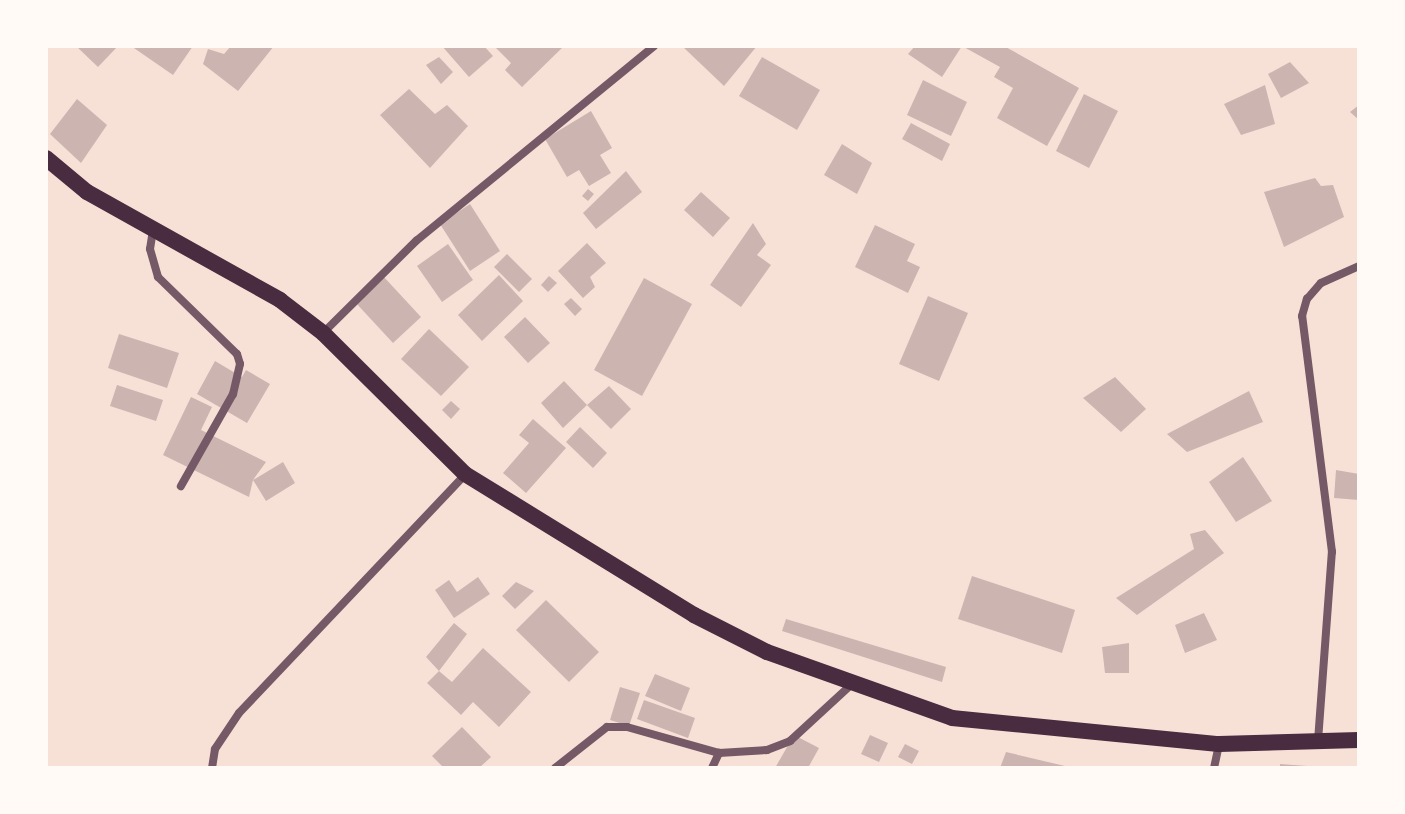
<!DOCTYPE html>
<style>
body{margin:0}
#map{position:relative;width:1405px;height:814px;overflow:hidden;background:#f7e1d7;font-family:"Libre Baskerville",serif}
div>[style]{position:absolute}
.building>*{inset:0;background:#ccb4b1}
.minor>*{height:8px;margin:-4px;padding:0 4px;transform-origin:4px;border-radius:4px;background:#755966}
.trunk>*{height:16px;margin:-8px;padding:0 8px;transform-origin:8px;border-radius:8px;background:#4a2c40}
span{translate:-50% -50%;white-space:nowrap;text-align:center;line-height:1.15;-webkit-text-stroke:8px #fffaf5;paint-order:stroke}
.frame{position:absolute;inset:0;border:48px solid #fffaf5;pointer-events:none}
</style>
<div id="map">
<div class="building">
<i style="clip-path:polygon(76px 46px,118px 46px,98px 67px)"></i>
<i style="clip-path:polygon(131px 46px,193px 46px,173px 75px)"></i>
<i style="clip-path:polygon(231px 46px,274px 46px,238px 91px,203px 64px,208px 49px,224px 54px)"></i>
<i style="clip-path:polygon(442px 46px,484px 46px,493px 56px,469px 77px)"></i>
<i style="clip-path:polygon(494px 46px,564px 46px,522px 87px,505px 70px,511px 63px)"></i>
<i style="clip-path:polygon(682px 46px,757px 46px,724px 86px)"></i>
<i style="clip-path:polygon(915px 46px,962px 46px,942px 77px,908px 54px)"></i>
<i style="clip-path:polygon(962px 46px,1004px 46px,1079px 88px,1047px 146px,997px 118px,1013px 88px,994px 77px,1000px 67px)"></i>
<i style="clip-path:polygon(439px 57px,453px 72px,441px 84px,426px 65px)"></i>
<i style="clip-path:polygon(762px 57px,820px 90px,797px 130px,739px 96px)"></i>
<i style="clip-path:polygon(1290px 62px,1309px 83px,1281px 98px,1268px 74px)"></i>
<i style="clip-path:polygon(923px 80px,967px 102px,951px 136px,907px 115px)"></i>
<i style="clip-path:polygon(1265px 85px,1275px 124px,1241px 135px,1224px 104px)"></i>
<i style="clip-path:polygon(409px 89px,435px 114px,447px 105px,468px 126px,430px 168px,380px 115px)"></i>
<i style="clip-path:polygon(1084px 94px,1118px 111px,1089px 168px,1056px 151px)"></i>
<i style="clip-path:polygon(77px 99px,107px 125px,81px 163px,50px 134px)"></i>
<i style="clip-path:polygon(1359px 105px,1359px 120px,1350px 112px)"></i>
<i style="clip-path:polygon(591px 111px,612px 148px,600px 155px,611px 173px,589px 186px,579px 170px,567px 177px,545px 139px)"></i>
<i style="clip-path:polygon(911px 123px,950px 144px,942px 161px,902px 139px)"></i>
<i style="clip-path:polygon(842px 144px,872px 163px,857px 194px,824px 175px)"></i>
<i style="clip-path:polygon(626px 171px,642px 192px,596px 229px,583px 213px)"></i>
<i style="clip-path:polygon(1315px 178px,1321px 186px,1333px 185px,1344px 217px,1284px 247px,1264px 192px)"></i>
<i style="clip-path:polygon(588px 189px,594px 194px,588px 201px,582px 196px)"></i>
<i style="clip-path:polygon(701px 192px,730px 218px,713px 237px,684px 210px)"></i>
<i style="clip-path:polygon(470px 204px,500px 251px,470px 271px,440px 224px)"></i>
<i style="clip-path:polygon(753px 223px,766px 244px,757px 255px,771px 265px,741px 307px,710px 285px)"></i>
<i style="clip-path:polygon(875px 225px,915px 244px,907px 261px,920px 267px,908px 293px,855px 267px)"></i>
<i style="clip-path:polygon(587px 243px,606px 263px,590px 277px,595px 287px,583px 298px,558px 271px)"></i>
<i style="clip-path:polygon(448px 244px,473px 280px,442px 302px,417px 266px)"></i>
<i style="clip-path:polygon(507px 254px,532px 279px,519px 292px,494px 267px)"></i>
<i style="clip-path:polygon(499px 275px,523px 301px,482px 341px,458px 315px)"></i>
<i style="clip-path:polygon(383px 276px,421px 317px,393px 343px,355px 302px)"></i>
<i style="clip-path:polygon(549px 276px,557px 283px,548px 292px,541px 285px)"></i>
<i style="clip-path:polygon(644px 278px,692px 304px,642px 396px,594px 370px)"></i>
<i style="clip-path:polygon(928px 296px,968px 313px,939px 381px,899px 364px)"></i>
<i style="clip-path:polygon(571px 298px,582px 309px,575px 316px,564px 304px)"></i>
<i style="clip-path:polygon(525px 317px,550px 343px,528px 363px,504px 337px)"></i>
<i style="clip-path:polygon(429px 329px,469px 367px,441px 396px,401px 359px)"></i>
<i style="clip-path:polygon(119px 334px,179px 353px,167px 388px,108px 368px)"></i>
<i style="clip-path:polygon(215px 361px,242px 377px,246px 370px,270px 384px,247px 423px,197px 394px)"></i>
<i style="clip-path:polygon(1115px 377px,1146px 409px,1121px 432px,1083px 398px)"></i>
<i style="clip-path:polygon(564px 381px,587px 405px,563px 428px,541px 403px)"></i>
<i style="clip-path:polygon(117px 385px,163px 400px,156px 421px,110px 406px)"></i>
<i style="clip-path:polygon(609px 386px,631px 409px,611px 429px,587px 405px)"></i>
<i style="clip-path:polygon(1249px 391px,1263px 422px,1187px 452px,1167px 434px)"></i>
<i style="clip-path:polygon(191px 397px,212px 407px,201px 430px,266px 462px,253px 480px,283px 462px,295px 483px,266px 501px,253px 480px,249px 497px,163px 455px)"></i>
<i style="clip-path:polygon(451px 401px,460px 409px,451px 419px,442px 410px)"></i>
<i style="clip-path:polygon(533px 419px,566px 448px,526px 493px,503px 473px,529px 443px,519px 435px)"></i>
<i style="clip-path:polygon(580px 427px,607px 453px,593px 468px,566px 442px)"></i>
<i style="clip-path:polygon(1243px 457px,1272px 501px,1236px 522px,1209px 482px)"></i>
<i style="clip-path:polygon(1336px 470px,1359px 474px,1359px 500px,1334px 498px)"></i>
<i style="clip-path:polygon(1205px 530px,1224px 553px,1137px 615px,1116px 598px,1194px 549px,1190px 534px)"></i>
<i style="clip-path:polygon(972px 576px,1075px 610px,1062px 653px,958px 619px)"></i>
<i style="clip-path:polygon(478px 577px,490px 594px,454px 618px,435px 590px,449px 580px,457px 592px)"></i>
<i style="clip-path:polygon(516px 582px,534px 591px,515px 609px,502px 596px)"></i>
<i style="clip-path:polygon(546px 600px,599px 652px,569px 682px,516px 630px)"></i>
<i style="clip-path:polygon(1204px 613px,1217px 640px,1185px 653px,1175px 625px)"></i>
<i style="clip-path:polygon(786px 619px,946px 667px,942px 682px,782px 631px)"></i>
<i style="clip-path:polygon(454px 623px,467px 634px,439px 671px,452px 682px,483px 648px,531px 692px,499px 727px,473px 702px,461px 715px,427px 683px,439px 671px,426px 657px)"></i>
<i style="clip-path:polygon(1129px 643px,1129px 673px,1105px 673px,1102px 647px)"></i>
<i style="clip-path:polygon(655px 674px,690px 688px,681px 711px,645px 696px)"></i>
<i style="clip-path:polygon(620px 687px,640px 693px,629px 726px,610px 720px)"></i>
<i style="clip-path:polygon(644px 700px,695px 718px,688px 738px,637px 719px)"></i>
<i style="clip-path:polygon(462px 727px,491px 757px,479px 768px,444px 768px,432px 756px)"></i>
<i style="clip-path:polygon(794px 735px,819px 748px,808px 768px,775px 768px)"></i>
<i style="clip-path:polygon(870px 735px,888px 743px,879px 762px,861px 754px)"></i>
<i style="clip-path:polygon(905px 744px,919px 751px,912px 764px,898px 757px)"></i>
<i style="clip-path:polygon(1006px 752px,1069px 767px,1069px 768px,1000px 768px)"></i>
<i style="clip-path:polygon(1280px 764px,1307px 766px,1307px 768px,1280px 768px)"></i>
</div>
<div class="minor">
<i style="left:153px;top:230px;width:19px;rotate:99deg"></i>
<i style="left:150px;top:249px;width:29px;rotate:74deg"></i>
<i style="left:158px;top:277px;width:110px;rotate:44.3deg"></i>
<i style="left:237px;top:354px;width:10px;rotate:73deg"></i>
<i style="left:240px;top:364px;width:31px;rotate:103deg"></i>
<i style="left:233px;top:394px;width:106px;rotate:119.5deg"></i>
<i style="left:323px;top:333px;width:131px;rotate:-44.7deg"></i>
<i style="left:416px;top:241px;width:308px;rotate:-39.3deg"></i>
<i style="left:1318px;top:741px;width:190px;rotate:-85.8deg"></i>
<i style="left:1332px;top:552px;width:238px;rotate:-97.2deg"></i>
<i style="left:1302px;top:316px;width:18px;rotate:-74deg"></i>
<i style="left:1307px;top:299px;width:21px;rotate:-49deg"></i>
<i style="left:1321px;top:283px;width:42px;rotate:-24.1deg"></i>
<i style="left:212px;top:768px;width:19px;rotate:-81deg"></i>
<i style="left:215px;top:749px;width:43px;rotate:-56.3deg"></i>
<i style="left:239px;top:713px;width:328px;rotate:-46.5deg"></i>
<i style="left:555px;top:768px;width:66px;rotate:-38.3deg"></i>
<i style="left:607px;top:727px;width:20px"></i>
<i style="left:627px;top:727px;width:96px;rotate:15.8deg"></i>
<i style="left:719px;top:753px;width:48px;rotate:-3.6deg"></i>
<i style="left:767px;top:750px;width:25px;rotate:-21deg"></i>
<i style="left:790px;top:741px;width:84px;rotate:-42.6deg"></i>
<i style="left:712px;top:768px;width:17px;rotate:-65deg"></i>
<i style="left:1214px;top:768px;width:25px;rotate:-78deg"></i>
</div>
<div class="trunk">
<i style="left:46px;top:158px;width:53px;rotate:39.7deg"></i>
<i style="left:87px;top:192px;width:221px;rotate:29.2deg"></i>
<i style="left:280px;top:300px;width:54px;rotate:37.5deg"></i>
<i style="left:323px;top:333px;width:200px;rotate:44.8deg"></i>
<i style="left:465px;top:474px;width:269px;rotate:31.6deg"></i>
<i style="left:694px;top:615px;width:82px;rotate:26.9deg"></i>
<i style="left:767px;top:652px;width:196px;rotate:19.6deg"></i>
<i style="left:952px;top:718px;width:268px;rotate:5.6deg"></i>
<i style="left:1219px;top:744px;width:140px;rotate:-1.6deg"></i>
</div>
<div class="frame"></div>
</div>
